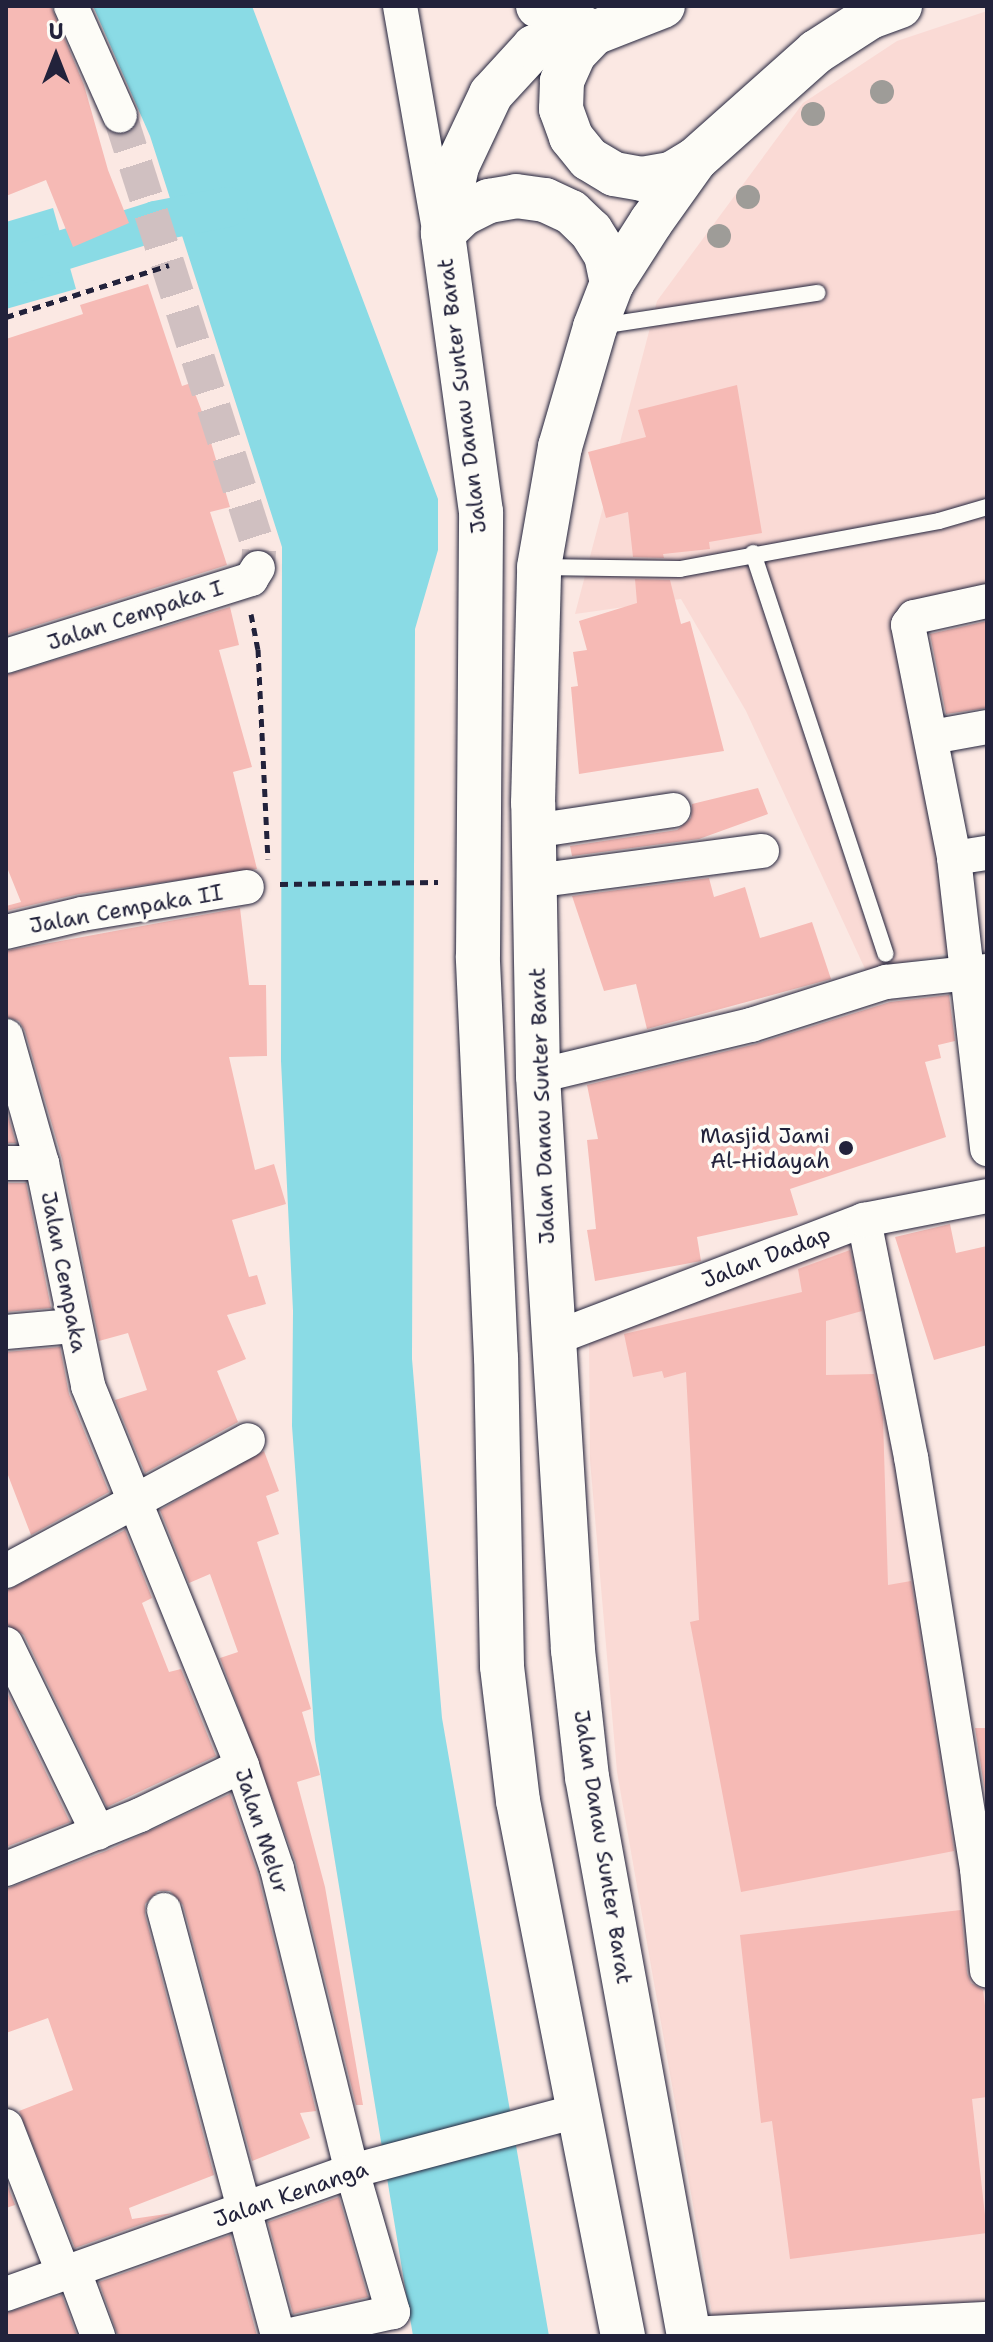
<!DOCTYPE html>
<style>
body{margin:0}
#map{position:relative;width:993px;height:2342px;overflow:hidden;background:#fbe8e3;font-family:"Shantell Sans",sans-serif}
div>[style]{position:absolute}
.built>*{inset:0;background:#fadad5}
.water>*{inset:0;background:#8adbe5}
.canal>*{height:40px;margin:-20px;padding:0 20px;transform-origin:20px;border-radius:20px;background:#8adbe5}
.building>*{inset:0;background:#f6bab5}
.street-tunnel>*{height:34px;margin-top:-17px;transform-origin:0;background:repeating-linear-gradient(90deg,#d0c0c1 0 34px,transparent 0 51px)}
.path>*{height:5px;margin-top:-2.5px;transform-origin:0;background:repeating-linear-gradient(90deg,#22223b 0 8px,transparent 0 14px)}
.roads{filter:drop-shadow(0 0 2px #22223b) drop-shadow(0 0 2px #22223b)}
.lane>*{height:16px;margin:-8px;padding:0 8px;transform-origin:8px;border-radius:8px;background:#fdfcf7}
.street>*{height:34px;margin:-17px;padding:0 17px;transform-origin:17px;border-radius:17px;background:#fdfcf7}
.secondary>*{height:44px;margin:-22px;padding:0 22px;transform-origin:22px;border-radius:22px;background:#fdfcf7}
.trees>*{width:24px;height:24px;margin:-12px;border-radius:50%;background:#9e9c98}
.dots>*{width:22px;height:22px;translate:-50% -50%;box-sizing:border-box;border:4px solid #fdfcf7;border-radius:50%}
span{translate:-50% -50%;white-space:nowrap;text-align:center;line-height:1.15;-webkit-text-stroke:7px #fdfcf7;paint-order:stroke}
.street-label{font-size:22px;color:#22223b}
.poi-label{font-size:22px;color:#22223b}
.right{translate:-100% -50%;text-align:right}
.frame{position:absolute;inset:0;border:8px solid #22223b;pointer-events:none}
.north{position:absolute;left:16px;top:16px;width:80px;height:80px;-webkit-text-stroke:6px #fdfcf7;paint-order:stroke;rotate:0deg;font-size:22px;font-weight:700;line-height:32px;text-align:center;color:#22223b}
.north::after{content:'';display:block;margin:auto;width:28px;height:36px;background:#22223b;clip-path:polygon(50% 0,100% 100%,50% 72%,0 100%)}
</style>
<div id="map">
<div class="built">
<i style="clip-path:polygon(987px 11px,987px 598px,915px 614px,972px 948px,866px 971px,746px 711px,681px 599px,575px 614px,657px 301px,803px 103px,897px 41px)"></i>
<i style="clip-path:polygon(885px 1227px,987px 1916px,987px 2336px,716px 2336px,617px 1772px,590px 1460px,589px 1335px)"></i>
</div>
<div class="water">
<i style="clip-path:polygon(93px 6px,252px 6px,438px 499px,438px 550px,415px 629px,412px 1359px,442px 1718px,549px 2336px,413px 2336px,315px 1740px,292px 1426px,293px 1311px,281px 1061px,282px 547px,150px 136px)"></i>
<i style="clip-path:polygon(53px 208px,76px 289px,6px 309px,6px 222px)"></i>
</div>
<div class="canal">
<i style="left:6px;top:268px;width:157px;rotate:-17.4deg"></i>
<i style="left:156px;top:221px;width:73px;rotate:-11deg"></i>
</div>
<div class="building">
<i style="clip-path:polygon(6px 6px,51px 6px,84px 85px,108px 170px,129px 223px,73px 247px,46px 180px,6px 196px)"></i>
<i style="clip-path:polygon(148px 284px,182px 386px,191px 383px,201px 409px,230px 507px,210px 512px,227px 565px,6px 635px,6px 339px,83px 314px,80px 305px)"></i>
<i style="clip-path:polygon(737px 385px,762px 533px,709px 542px,710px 549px,663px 554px,664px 558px,633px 557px,628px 512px,606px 518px,588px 452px,646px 437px,638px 410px)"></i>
<i style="clip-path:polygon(635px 579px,670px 580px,681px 624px,690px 621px,724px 751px,579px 774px,571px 687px,578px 686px,573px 652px,587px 650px,579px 621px,637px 603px)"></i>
<i style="clip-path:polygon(230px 607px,239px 645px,219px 650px,252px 767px,233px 772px,257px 869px,79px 894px,6px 911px,6px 906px,21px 902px,6px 865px,6px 675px)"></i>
<i style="clip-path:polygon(987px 621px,987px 708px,946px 714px,930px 634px)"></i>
<i style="clip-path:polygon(758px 788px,768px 814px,699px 839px,572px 856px,570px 846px,677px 830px,691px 818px,692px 804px)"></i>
<i style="clip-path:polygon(709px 878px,714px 897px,745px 887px,760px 938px,812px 922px,831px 979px,647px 1029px,636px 984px,604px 991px,572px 896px)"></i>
<i style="clip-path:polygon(240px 908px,249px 985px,266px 985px,267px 1056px,229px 1057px,255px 1170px,274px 1164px,286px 1204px,232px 1220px,249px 1277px,257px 1275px,266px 1304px,227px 1315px,246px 1359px,217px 1371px,238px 1422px,145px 1473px,115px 1400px,147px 1390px,128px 1333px,99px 1341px,62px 1159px,25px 1031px,19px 1021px,6px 1017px,6px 951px)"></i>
<i style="clip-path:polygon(949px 995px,955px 1041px,938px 1045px,941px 1058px,925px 1062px,946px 1137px,790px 1189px,798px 1215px,697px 1237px,701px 1261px,595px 1281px,587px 1230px,596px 1229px,587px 1140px,598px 1139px,587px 1085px,756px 1044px,890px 1002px)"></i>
<i style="clip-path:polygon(6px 1109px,16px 1143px,6px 1143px)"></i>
<i style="clip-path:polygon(26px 1183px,51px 1308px,6px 1312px,6px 1183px)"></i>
<i style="clip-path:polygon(950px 1224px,956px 1253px,987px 1246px,987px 1345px,934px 1360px,895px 1237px)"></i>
<i style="clip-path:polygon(850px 1250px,862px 1311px,826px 1321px,826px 1375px,874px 1374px,883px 1418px,888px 1585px,911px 1581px,954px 1851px,741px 1892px,690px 1622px,699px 1620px,686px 1372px,664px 1378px,662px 1371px,633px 1377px,624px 1334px,802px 1292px,798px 1269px)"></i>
<i style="clip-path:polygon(60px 1347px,69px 1394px,109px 1492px,31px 1535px,6px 1470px,6px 1352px)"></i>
<i style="clip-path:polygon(264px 1451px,279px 1491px,266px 1496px,279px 1534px,257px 1542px,311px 1709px,302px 1712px,320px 1775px,297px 1782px,325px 1887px,363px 2105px,356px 2105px,296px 1863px,220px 1658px,238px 1652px,210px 1574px,189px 1583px,160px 1510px)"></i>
<i style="clip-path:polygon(125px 1530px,152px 1598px,142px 1603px,169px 1672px,181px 1669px,216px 1756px,107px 1807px,24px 1635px,6px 1624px,6px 1591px)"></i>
<i style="clip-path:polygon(6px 1690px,70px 1822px,6px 1847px)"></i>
<i style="clip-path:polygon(975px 1728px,987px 1728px,987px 1805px)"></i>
<i style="clip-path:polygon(230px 1794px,258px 1875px,316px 2111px,300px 2113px,310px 2138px,252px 2161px,183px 1905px,170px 1891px,158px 1891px,145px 1904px,145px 1915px,214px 2175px,129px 2208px,132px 2219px,173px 2213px,75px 2248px,19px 2111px,73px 2090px,48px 2018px,6px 2033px,6px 1889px,106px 1851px)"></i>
<i style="clip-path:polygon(961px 1910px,967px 1973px,971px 1983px,983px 1990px,987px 2021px,987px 2097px,972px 2099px,987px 2233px,790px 2259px,772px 2121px,761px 2123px,740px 1935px)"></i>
<i style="clip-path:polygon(6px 2181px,15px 2205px,6px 2208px)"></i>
<i style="clip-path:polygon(339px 2197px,368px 2297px,293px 2314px,268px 2222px)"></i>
<i style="clip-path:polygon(230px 2235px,257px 2336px,118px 2336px,99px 2282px)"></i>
<i style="clip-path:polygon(62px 2295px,77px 2336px,6px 2336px,6px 2313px)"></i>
</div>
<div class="street-tunnel">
<i style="left:120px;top:116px;width:456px;rotate:72.2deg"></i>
<i style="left:259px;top:550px;width:18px;rotate:93deg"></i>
</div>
<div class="path">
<i style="left:6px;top:317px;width:171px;rotate:-17.7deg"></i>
<i style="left:251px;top:614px;width:36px;rotate:79deg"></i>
<i style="left:258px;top:649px;width:210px;rotate:87.3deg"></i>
<i style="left:280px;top:884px;width:158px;rotate:-0.7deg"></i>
</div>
<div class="roads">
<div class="lane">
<i style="left:601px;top:326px;width:219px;rotate:-8.7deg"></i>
<i style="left:753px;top:553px;width:422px;rotate:71.7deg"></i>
<i style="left:539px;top:567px;width:141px;rotate:0.8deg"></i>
<i style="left:680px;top:569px;width:263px;rotate:-10.5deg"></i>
<i style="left:939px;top:521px;width:50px;rotate:-16.3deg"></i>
</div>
<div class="street">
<i style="left:71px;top:6px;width:120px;rotate:66deg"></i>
<i style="left:400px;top:6px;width:227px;rotate:80.1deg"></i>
<i style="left:987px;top:601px;width:75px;rotate:167.6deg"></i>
<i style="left:914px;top:617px;width:10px;rotate:127deg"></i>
<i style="left:908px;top:625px;width:237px;rotate:78.8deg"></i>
<i style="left:954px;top:858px;width:293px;rotate:83.5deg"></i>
<i style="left:6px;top:656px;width:257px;rotate:-17.4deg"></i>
<i style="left:251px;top:579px;width:13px;rotate:-58deg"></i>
<i style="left:932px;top:737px;width:56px;rotate:-10.3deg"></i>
<i style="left:533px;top:831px;width:142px;rotate:-8.5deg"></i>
<i style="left:954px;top:858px;width:33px;rotate:-9deg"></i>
<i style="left:534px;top:881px;width:230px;rotate:-7.5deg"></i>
<i style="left:6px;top:932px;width:78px;rotate:-13.3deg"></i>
<i style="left:82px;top:914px;width:167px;rotate:-9.3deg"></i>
<i style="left:6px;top:1036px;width:132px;rotate:74.2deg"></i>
<i style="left:42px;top:1163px;width:228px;rotate:78.3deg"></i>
<i style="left:88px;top:1386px;width:410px;rotate:67.9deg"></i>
<i style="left:242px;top:1766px;width:109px;rotate:71.2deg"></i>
<i style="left:277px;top:1869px;width:311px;rotate:76.1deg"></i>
<i style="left:352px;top:2171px;width:147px;rotate:73.8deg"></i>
<i style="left:393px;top:2312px;width:110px;rotate:167.4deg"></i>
<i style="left:538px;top:1076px;width:219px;rotate:-13.5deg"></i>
<i style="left:751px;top:1025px;width:142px;rotate:-17.7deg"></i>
<i style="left:886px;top:982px;width:102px;rotate:-6.2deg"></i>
<i style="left:6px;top:1163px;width:36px"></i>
<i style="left:864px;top:1220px;width:242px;rotate:78.8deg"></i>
<i style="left:911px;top:1457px;width:417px;rotate:80.9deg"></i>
<i style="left:977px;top:1869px;width:102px;rotate:84.4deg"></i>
<i style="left:6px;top:1332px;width:67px;rotate:-5.1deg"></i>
<i style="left:552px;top:1339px;width:334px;rotate:-20.9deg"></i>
<i style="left:864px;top:1220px;width:125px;rotate:-11deg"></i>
<i style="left:6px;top:1571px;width:275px;rotate:-28.4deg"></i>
<i style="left:6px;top:1644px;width:210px;rotate:64deg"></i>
<i style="left:6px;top:1869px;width:144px;rotate:-21.9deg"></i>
<i style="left:140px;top:1815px;width:113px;rotate:-25.7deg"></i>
<i style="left:164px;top:1910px;width:441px;rotate:75deg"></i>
<i style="left:6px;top:2126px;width:157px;rotate:68.7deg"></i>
<i style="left:73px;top:2269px;width:72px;rotate:69.5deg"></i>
<i style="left:6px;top:2294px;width:367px;rotate:-19.6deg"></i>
<i style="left:352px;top:2171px;width:237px;rotate:-14.9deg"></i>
<i style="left:688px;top:2334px;width:299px;rotate:-2.9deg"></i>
</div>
<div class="secondary">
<i style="left:538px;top:6px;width:62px;rotate:25.7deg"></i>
<i style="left:594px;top:33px;width:29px;rotate:134deg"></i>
<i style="left:574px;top:54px;width:30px;rotate:114deg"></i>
<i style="left:562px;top:81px;width:28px;rotate:92deg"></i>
<i style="left:561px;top:109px;width:30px;rotate:70deg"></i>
<i style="left:571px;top:137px;width:28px;rotate:51deg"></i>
<i style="left:589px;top:159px;width:29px;rotate:31deg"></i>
<i style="left:614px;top:174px;width:28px;rotate:10deg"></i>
<i style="left:642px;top:179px;width:29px;rotate:-10deg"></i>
<i style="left:671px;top:174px;width:29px;rotate:-31deg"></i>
<i style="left:443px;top:233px;width:28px;rotate:-44deg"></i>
<i style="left:463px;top:214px;width:29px;rotate:-27deg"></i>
<i style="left:489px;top:201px;width:27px;rotate:-10deg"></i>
<i style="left:516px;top:196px;width:29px;rotate:8deg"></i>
<i style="left:545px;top:200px;width:29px;rotate:25deg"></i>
<i style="left:571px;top:212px;width:28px;rotate:44deg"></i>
<i style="left:591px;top:231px;width:28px;rotate:58deg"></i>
<i style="left:606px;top:255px;width:29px;rotate:78deg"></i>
<i style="left:623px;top:2336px;width:545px;rotate:-101.1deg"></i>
<i style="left:518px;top:1801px;width:136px;rotate:-96.8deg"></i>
<i style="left:502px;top:1666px;width:308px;rotate:-91.1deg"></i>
<i style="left:496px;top:1358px;width:402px;rotate:-92.6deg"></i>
<i style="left:478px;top:956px;width:444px;rotate:-89.6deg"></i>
<i style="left:481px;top:512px;width:282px;rotate:-97.8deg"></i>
<i style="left:443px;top:233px;width:68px;rotate:-78.2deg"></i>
<i style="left:457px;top:166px;width:80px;rotate:-64.7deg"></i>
<i style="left:491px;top:94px;width:64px;rotate:-47.5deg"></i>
<i style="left:534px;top:47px;width:62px;rotate:-13.1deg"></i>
<i style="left:594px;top:33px;width:74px;rotate:-21.4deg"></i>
<i style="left:689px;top:2336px;width:568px;rotate:-100.34deg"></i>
<i style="left:587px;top:1777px;width:128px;rotate:-96.3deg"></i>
<i style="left:573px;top:1650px;width:575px;rotate:-93.49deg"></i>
<i style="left:538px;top:1076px;width:273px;rotate:-91deg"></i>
<i style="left:533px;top:803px;width:236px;rotate:-88.5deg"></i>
<i style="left:539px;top:567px;width:122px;rotate:-80.1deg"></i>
<i style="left:560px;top:447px;width:125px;rotate:-73.7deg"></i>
<i style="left:595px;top:327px;width:47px;rotate:-68.9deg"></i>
<i style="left:612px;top:283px;width:72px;rotate:-57.4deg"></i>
<i style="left:651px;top:222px;width:77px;rotate:-54.5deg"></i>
<i style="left:696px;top:159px;width:161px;rotate:-41.7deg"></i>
<i style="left:816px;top:52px;width:64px;rotate:-32.9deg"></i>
<i style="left:870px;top:17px;width:32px;rotate:-20deg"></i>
</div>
</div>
<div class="trees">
<i style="left:882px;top:92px"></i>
<i style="left:813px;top:114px"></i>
<i style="left:748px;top:197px"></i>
<i style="left:719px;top:236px"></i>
</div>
<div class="dots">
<i style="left:846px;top:1148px;background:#22223b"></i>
</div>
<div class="street-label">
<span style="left:462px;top:396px;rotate:-97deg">Jalan Danau Sunter Barat</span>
<span style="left:135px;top:615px;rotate:-18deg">Jalan Cempaka I</span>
<span style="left:126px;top:909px;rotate:-10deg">Jalan Cempaka II</span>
<span style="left:542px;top:1106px;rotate:-92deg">Jalan Danau Sunter Barat</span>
<span style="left:766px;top:1257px;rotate:-21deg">Jalan Dadap</span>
<span style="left:64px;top:1272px;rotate:79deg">Jalan Cempaka</span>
<span style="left:262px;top:1831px;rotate:72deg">Jalan Melur</span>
<span style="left:603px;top:1847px;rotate:81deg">Jalan Danau Sunter Barat</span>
<span style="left:291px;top:2194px;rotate:-19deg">Jalan Kenanga</span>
</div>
<div class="poi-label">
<span class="right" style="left:830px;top:1148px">Masjid Jami<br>Al-Hidayah</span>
</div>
<div class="frame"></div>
<div class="north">U</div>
</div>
